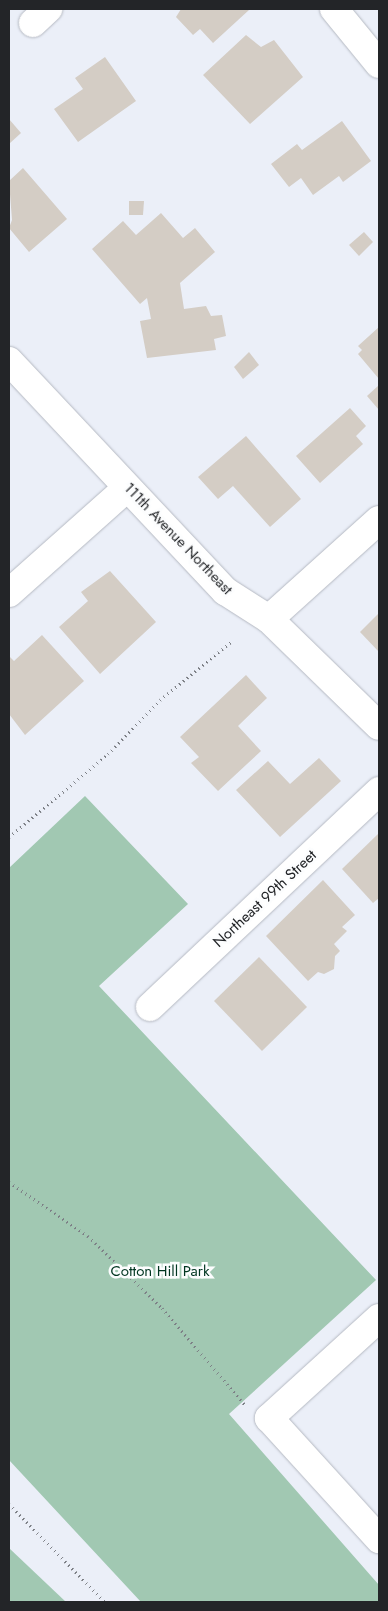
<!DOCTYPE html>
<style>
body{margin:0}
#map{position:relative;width:388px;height:1611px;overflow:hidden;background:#ebeff8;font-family:Jost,sans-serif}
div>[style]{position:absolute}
.green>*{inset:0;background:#a1c8b2}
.building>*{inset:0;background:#d4cdc5}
.path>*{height:3px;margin-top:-1.5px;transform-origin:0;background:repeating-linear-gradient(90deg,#7d8086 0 1px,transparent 0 5px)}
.roads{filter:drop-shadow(0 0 1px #b5b9c2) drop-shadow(0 0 1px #b5b9c2)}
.street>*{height:28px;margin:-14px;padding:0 14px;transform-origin:14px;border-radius:14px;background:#fff}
.secondary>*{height:28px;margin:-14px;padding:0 14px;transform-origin:14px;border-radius:14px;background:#fff}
span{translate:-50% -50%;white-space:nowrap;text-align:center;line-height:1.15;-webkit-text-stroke:5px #fcfdfe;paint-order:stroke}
.street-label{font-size:15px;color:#232528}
.park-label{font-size:15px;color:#013621}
.frame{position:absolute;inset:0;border:10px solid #232528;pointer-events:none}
</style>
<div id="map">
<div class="green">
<i style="clip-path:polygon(85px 796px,188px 904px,99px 986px,376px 1280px,229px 1414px,379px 1585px,379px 1602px,141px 1602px,9px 1460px,9px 868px)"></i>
<i style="clip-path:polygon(9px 1548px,66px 1602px,9px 1602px)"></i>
</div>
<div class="building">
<i style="clip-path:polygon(181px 9px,247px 9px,249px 10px,213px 43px,200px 29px,193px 35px,176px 17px)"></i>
<i style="clip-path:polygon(246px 35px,261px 47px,274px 40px,303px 77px,250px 124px,203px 75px)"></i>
<i style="clip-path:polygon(105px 57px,136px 101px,78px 142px,54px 109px,83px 89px,75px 78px)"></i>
<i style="clip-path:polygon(9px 119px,21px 133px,9px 144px)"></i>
<i style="clip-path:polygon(342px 121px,371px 161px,343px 182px,339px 176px,313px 195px,301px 178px,289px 187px,271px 164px,297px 144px,302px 150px)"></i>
<i style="clip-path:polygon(23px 168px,67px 219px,29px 252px,9px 228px,12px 220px,9px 181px)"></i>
<i style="clip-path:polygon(129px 201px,144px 201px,143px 215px,129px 215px)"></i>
<i style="clip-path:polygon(161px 213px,183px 238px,195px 228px,215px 252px,180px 283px,184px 309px,206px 306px,211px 316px,222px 315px,226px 336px,214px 339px,216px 350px,147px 358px,140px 321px,151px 319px,147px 298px,140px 304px,92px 249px,123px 221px,136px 235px)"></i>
<i style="clip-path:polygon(364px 232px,373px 242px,359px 256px,349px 245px)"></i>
<i style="clip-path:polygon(379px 327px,379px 379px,358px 354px,362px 350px,358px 346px)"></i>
<i style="clip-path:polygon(249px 352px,259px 365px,243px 379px,234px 367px)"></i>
<i style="clip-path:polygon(379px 385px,379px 410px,367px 396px)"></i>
<i style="clip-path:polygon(350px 408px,366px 426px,356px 436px,363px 444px,320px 483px,296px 456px)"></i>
<i style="clip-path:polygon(246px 436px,301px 499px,270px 527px,233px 486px,218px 499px,198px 477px)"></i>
<i style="clip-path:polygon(110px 571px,156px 622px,100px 674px,59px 627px,88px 601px,81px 592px)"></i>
<i style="clip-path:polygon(379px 613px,379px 652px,360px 632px)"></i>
<i style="clip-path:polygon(42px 635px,84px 681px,25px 735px,9px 714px,9px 656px,14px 661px)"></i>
<i style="clip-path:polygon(246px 675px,267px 698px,238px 726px,261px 751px,218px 791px,191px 763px,199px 757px,180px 737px)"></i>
<i style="clip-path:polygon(319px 758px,341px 781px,280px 837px,236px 790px,268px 761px,290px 784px)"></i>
<i style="clip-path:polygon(379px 833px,379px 898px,373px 903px,342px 869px)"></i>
<i style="clip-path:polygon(323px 880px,355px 915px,342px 927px,347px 931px,334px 944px,340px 951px,335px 956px,334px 969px,324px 974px,318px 972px,308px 981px,266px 936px)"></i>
<i style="clip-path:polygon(259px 957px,307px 1007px,262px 1051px,214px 1001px)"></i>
</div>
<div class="path">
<i style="left:9px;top:837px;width:129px;rotate:-40deg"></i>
<i style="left:108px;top:754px;width:75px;rotate:-46.1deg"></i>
<i style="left:160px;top:700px;width:93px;rotate:-39.3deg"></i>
<i style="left:9px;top:1182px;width:96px;rotate:34.4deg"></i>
<i style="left:88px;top:1236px;width:103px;rotate:44.2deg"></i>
<i style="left:162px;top:1308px;width:128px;rotate:49.4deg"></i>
<i style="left:9px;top:1504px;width:137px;rotate:45.6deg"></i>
</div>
<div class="roads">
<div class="street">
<i style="left:334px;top:9px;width:71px;rotate:50.7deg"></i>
<i style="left:33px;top:23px;width:21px;rotate:-43deg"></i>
<i style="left:9px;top:361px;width:316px;rotate:46.8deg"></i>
<i style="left:225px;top:591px;width:52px;rotate:32.5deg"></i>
<i style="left:269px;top:619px;width:153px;rotate:44.2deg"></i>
<i style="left:9px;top:593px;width:158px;rotate:-41.7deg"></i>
<i style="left:150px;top:1007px;width:315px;rotate:-43.3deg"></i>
<i style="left:379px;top:1318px;width:149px;rotate:137.7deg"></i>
<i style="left:269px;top:1418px;width:164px;rotate:47.7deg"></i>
</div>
<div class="secondary">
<i style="left:269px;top:619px;width:148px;rotate:-42deg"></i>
</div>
</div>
<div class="street-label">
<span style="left:178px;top:539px;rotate:46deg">111th Avenue Northeast</span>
<span style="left:265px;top:899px;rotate:-43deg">Northeast 99th Street</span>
</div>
<div class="park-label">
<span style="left:160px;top:1272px">Cotton Hill Park</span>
</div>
<div class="frame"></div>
</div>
